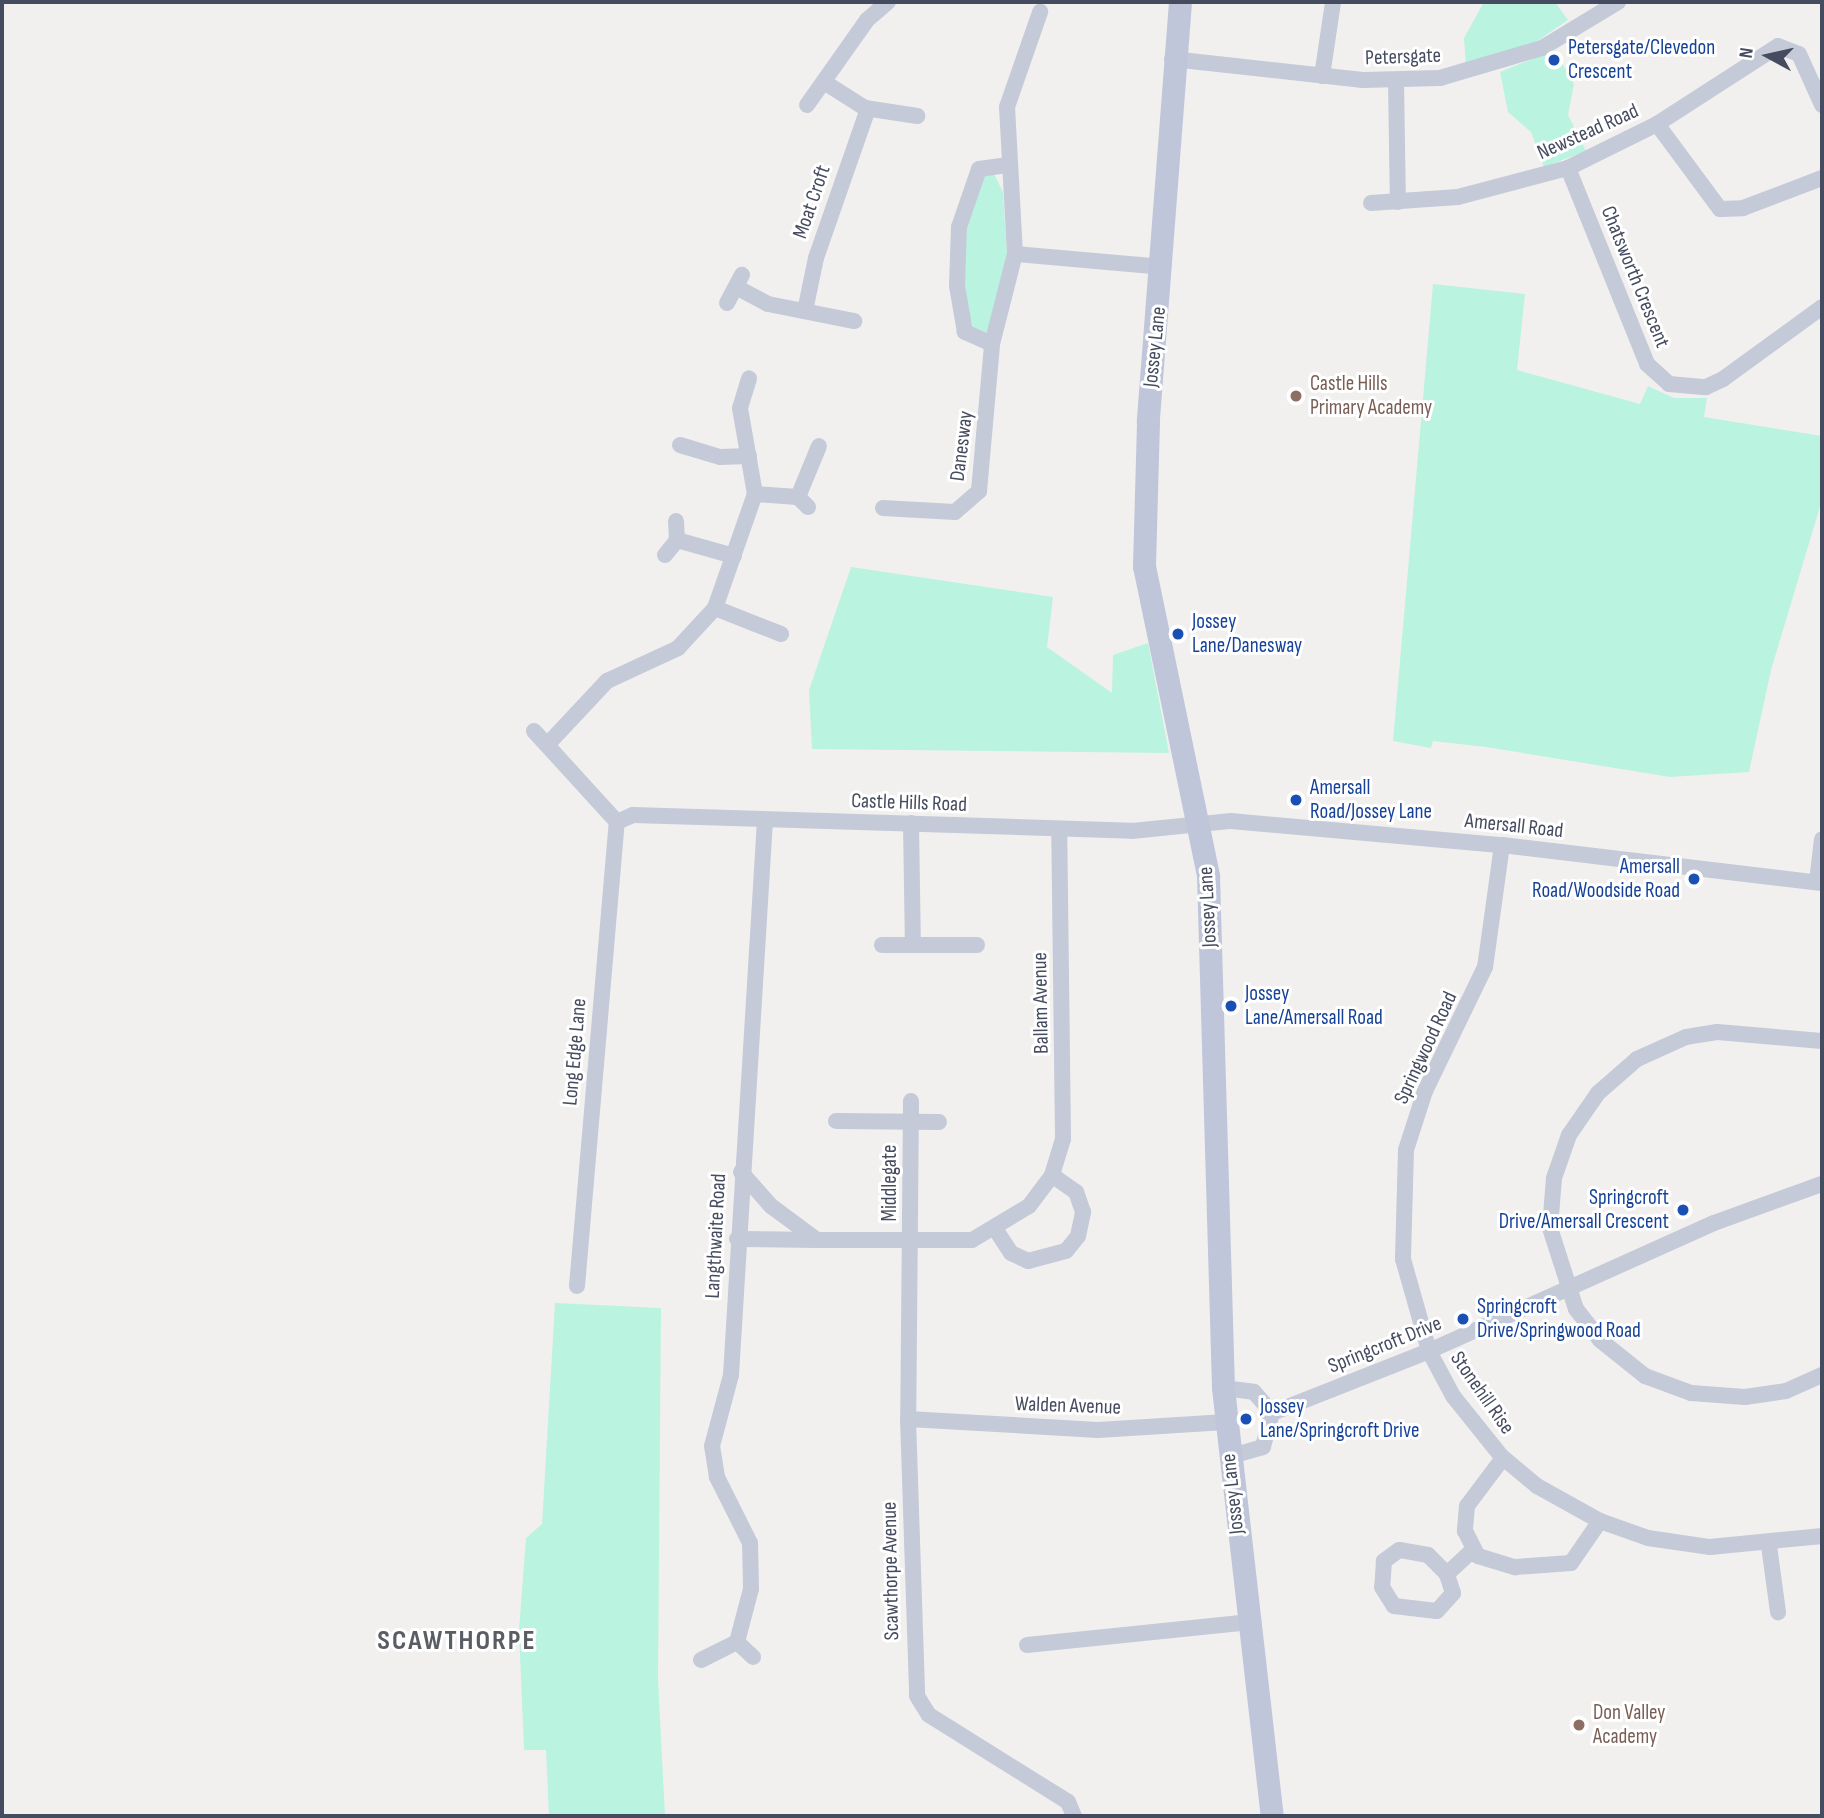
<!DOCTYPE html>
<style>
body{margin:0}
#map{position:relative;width:1824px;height:1818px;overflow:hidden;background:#f2f0ef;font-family:"Sofia Sans Condensed",sans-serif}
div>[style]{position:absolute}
.green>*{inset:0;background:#baf3e0}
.street>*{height:16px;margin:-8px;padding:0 8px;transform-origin:8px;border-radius:8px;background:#c5cad8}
.secondary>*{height:23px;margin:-11.5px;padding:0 11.5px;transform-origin:11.5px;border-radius:11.5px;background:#c0c6da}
.dots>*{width:19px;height:19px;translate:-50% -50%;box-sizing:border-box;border:4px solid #fff;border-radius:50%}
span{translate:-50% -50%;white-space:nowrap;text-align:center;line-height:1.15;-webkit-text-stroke:6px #fff;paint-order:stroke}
.transit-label{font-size:21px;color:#164399}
.left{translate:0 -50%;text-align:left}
.right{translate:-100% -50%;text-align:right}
.street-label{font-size:21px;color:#464c5f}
.education-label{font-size:21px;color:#785e54}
.district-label{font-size:28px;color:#5b5d65;font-weight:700;letter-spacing:2px}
.frame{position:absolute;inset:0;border:4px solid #464c5f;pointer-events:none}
.north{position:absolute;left:1733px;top:21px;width:70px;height:70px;-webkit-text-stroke:5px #fff;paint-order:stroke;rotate:278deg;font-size:19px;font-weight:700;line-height:28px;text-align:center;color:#464c5f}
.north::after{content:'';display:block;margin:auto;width:24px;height:32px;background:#464c5f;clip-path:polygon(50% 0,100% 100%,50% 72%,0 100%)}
</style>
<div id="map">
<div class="green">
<i style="clip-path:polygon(1484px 2px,1555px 2px,1568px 20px,1524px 50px,1466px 66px,1464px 38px)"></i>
<i style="clip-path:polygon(1555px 50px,1574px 84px,1568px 115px,1586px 151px,1544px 167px,1531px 132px,1508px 112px,1500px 72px)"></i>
<i style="clip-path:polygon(993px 172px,1003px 192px,1007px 255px,989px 331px,976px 337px,961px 290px,965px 223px,981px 174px)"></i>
<i style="clip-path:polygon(1433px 284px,1525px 294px,1517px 370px,1640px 404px,1648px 386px,1674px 398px,1707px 398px,1704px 417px,1822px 436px,1822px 500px,1771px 670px,1749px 772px,1670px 777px,1486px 747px,1433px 741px,1431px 748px,1393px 741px)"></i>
<i style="clip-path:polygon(851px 567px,1053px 597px,1047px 647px,1112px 693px,1113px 655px,1148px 643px,1169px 753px,812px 749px,809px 690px)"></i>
<i style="clip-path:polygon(555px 1303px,661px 1308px,658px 1679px,665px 1816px,549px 1816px,546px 1750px,524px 1750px,519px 1630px,526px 1538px,542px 1524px)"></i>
</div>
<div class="street">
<i style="left:1172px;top:59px;width:192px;rotate:6.3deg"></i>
<i style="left:1363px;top:80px;width:77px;rotate:-1.5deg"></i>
<i style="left:1440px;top:78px;width:106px;rotate:-16.4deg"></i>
<i style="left:1542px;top:48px;width:89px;rotate:-31.2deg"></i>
<i style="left:1322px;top:76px;width:75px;rotate:-81.5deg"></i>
<i style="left:1396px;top:81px;width:121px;rotate:89.1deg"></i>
<i style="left:824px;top:82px;width:49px;rotate:32.4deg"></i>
<i style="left:865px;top:108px;width:53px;rotate:8.7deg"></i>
<i style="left:807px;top:105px;width:104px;rotate:-54.8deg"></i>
<i style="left:867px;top:20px;width:28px;rotate:-41deg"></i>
<i style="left:1657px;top:124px;width:106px;rotate:53.5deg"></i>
<i style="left:1720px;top:209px;width:23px;rotate:-2deg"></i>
<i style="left:1743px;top:208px;width:85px;rotate:-20.8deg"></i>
<i style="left:1568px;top:168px;width:211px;rotate:68deg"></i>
<i style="left:1647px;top:364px;width:30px;rotate:42deg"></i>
<i style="left:1669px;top:384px;width:37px;rotate:5deg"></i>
<i style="left:1706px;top:387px;width:19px;rotate:-25deg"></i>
<i style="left:1723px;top:379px;width:122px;rotate:-36deg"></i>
<i style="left:1371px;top:203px;width:87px;rotate:-3.9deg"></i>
<i style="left:1458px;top:197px;width:114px;rotate:-14.8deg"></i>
<i style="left:1568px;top:168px;width:99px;rotate:-26.3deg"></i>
<i style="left:1657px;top:124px;width:144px;rotate:-32.8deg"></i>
<i style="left:1778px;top:46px;width:22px;rotate:21deg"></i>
<i style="left:1799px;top:54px;width:56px;rotate:65.7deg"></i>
<i style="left:1015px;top:254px;width:149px;rotate:5deg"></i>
<i style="left:736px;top:287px;width:36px;rotate:28deg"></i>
<i style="left:768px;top:304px;width:88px;rotate:11.2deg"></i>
<i style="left:727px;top:303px;width:32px;rotate:-62deg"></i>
<i style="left:805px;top:311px;width:54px;rotate:-78.3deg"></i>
<i style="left:816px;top:258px;width:158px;rotate:-70.8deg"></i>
<i style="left:992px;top:344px;width:30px;rotate:-156deg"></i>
<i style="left:965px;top:332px;width:47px;rotate:-99.9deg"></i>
<i style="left:957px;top:286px;width:59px;rotate:-88.1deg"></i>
<i style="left:959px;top:227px;width:61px;rotate:-71deg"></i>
<i style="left:979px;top:169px;width:28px;rotate:-8deg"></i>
<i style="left:680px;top:445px;width:42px;rotate:16.7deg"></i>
<i style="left:720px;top:457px;width:29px;rotate:-2deg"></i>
<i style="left:755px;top:494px;width:43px;rotate:4deg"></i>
<i style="left:808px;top:507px;width:14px;rotate:-135deg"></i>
<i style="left:798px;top:497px;width:55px;rotate:-67.6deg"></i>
<i style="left:883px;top:508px;width:72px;rotate:3.2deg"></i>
<i style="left:955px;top:512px;width:32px;rotate:-41deg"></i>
<i style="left:979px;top:491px;width:148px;rotate:-84.9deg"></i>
<i style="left:992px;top:344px;width:93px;rotate:-75.7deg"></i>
<i style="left:1015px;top:254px;width:147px;rotate:-93.1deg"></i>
<i style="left:1007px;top:107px;width:101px;rotate:-70.8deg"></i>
<i style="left:677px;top:540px;width:59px;rotate:15.7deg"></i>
<i style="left:665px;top:555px;width:19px;rotate:-51deg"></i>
<i style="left:677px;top:540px;width:19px;rotate:-93deg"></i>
<i style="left:715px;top:608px;width:71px;rotate:21.5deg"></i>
<i style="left:534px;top:731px;width:123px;rotate:47.6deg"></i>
<i style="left:547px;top:745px;width:88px;rotate:-46.8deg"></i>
<i style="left:607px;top:681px;width:78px;rotate:-24.9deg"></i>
<i style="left:678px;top:648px;width:54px;rotate:-47.2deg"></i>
<i style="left:715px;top:608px;width:121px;rotate:-70.7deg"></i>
<i style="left:755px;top:494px;width:87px;rotate:-99.9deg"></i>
<i style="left:740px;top:408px;width:31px;rotate:-73deg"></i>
<i style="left:617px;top:822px;width:17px;rotate:-24deg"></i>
<i style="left:633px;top:815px;width:499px;rotate:1.8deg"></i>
<i style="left:1132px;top:831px;width:100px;rotate:-5.8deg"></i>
<i style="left:1231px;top:821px;width:272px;rotate:5.1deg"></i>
<i style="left:1502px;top:845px;width:322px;rotate:6.8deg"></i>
<i style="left:911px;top:823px;width:122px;rotate:89.1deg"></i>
<i style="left:1502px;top:845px;width:123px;rotate:97.9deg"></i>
<i style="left:1485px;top:967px;width:138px;rotate:115.8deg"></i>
<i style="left:1425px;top:1091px;width:62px;rotate:107.9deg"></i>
<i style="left:1406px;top:1150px;width:109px;rotate:91.6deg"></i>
<i style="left:1403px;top:1259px;width:96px;rotate:74.2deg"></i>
<i style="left:1429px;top:1351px;width:51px;rotate:61.9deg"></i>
<i style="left:1453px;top:1396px;width:77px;rotate:51.3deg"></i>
<i style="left:1501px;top:1456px;width:47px;rotate:39.8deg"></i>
<i style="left:1537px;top:1486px;width:72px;rotate:29.1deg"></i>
<i style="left:1600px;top:1521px;width:51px;rotate:19.5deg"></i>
<i style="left:1648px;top:1538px;width:63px;rotate:8.3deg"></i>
<i style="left:1710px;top:1547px;width:113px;rotate:-5.6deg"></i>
<i style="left:1817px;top:882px;width:43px;rotate:-83.4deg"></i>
<i style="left:882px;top:945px;width:95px"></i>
<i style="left:1822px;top:1041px;width:105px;rotate:-175.1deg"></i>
<i style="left:1717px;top:1032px;width:31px;rotate:171deg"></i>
<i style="left:1686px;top:1037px;width:54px;rotate:155.8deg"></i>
<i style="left:1637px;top:1059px;width:52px;rotate:138.9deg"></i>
<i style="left:1598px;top:1093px;width:51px;rotate:124.6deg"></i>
<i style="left:1569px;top:1135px;width:46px;rotate:109.2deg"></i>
<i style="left:1554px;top:1178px;width:50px;rotate:94.6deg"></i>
<i style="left:1550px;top:1228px;width:85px;rotate:72.2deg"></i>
<i style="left:1576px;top:1309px;width:39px;rotate:52deg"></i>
<i style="left:1600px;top:1340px;width:58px;rotate:38.7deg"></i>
<i style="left:1645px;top:1376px;width:49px;rotate:20.3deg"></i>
<i style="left:1691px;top:1393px;width:54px;rotate:4.2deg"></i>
<i style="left:1745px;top:1397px;width:41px;rotate:-8.3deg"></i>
<i style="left:1786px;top:1391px;width:39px;rotate:-24deg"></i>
<i style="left:911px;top:1101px;width:318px;rotate:90.5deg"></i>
<i style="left:908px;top:1419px;width:277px;rotate:88.1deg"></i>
<i style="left:917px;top:1696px;width:22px;rotate:58deg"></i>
<i style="left:929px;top:1715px;width:164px;rotate:32deg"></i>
<i style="left:1068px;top:1802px;width:15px;rotate:67deg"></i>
<i style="left:836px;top:1121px;width:103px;rotate:0.6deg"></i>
<i style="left:741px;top:1172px;width:45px;rotate:48.6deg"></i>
<i style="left:771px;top:1206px;width:57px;rotate:36.5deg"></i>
<i style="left:817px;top:1240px;width:155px"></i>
<i style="left:972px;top:1240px;width:66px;rotate:-30.8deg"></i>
<i style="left:1029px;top:1206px;width:39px;rotate:-53deg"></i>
<i style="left:1052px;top:1175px;width:38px;rotate:-73deg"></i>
<i style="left:1063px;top:1139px;width:310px;rotate:-90.7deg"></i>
<i style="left:996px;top:1230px;width:27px;rotate:57deg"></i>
<i style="left:1011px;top:1253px;width:19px;rotate:25deg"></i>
<i style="left:1028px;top:1261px;width:39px;rotate:-15deg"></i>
<i style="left:1066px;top:1251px;width:19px;rotate:-51deg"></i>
<i style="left:1078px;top:1236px;width:25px;rotate:-78deg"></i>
<i style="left:1083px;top:1212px;width:21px;rotate:-109deg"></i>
<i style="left:1076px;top:1192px;width:29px;rotate:-145deg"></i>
<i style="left:737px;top:1239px;width:80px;rotate:0.7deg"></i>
<i style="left:577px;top:1286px;width:466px;rotate:-85.1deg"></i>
<i style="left:1223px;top:1388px;width:31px;rotate:7deg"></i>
<i style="left:1254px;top:1392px;width:28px;rotate:49deg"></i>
<i style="left:1272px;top:1413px;width:35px;rotate:105deg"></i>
<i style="left:1263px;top:1447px;width:35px;rotate:164deg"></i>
<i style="left:1272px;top:1413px;width:169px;rotate:-21.5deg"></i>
<i style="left:1429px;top:1351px;width:312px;rotate:-24.2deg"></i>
<i style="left:1714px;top:1223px;width:115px;rotate:-19.9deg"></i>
<i style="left:908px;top:1419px;width:190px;rotate:3.3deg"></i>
<i style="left:1098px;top:1430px;width:128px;rotate:-3.6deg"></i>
<i style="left:1503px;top:1458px;width:60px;rotate:126.9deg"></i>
<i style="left:1467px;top:1506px;width:25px;rotate:95deg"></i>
<i style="left:1465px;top:1531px;width:28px;rotate:63deg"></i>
<i style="left:1478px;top:1556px;width:39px;rotate:17deg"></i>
<i style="left:1515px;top:1567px;width:56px;rotate:-4.1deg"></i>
<i style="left:1571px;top:1563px;width:51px;rotate:-55.4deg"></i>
<i style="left:1769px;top:1546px;width:67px;rotate:82.2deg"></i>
<i style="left:1447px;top:1574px;width:27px;rotate:-135deg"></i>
<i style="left:1428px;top:1555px;width:29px;rotate:-170deg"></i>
<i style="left:1399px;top:1550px;width:19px;rotate:144deg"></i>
<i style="left:1384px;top:1561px;width:26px;rotate:94deg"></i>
<i style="left:1382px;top:1587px;width:22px;rotate:58deg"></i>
<i style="left:1394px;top:1606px;width:43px;rotate:6.6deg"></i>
<i style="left:1437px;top:1611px;width:24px;rotate:-48deg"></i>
<i style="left:1453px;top:1593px;width:20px;rotate:-108deg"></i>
<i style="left:1447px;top:1574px;width:35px;rotate:-43deg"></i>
<i style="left:737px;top:1642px;width:55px;rotate:-75.2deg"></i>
<i style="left:751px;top:1589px;width:46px;rotate:-91.2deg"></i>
<i style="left:750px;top:1543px;width:74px;rotate:-116.6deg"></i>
<i style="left:717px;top:1477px;width:31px;rotate:-99deg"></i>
<i style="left:712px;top:1446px;width:73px;rotate:-75deg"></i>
<i style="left:731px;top:1375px;width:556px;rotate:-86.49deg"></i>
<i style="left:1027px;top:1645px;width:222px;rotate:-5.9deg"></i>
<i style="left:701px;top:1660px;width:40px;rotate:-26.6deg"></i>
<i style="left:737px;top:1642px;width:22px;rotate:43deg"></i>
</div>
<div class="secondary">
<i style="left:1180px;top:2px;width:421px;rotate:94.4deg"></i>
<i style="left:1148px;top:422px;width:144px;rotate:91.6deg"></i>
<i style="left:1144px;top:566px;width:317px;rotate:78.3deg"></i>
<i style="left:1208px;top:876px;width:512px;rotate:88.32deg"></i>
<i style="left:1223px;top:1388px;width:431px;rotate:83.5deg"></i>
</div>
<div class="dots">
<i style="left:1554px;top:60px;background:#1a4fb4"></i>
<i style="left:1296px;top:396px;background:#8d6e63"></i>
<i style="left:1178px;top:634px;background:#1a4fb4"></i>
<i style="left:1296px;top:800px;background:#1a4fb4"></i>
<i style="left:1694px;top:879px;background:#1a4fb4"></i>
<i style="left:1231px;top:1006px;background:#1a4fb4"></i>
<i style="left:1683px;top:1210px;background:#1a4fb4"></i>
<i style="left:1463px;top:1319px;background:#1a4fb4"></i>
<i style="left:1246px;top:1419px;background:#1a4fb4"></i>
<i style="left:1579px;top:1725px;background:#8d6e63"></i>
</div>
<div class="transit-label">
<span class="left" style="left:1568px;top:60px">Petersgate/Clevedon<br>Crescent</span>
<span class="left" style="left:1192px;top:634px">Jossey<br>Lane/Danesway</span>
<span class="left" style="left:1310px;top:800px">Amersall<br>Road/Jossey Lane</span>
<span class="right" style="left:1680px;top:879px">Amersall<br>Road/Woodside Road</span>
<span class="left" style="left:1245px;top:1006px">Jossey<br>Lane/Amersall Road</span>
<span class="right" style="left:1669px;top:1210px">Springcroft<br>Drive/Amersall Crescent</span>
<span class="left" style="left:1477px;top:1319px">Springcroft<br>Drive/Springwood Road</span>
<span class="left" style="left:1260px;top:1419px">Jossey<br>Lane/Springcroft Drive</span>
</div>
<div class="street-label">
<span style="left:1403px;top:57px;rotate:-2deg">Petersgate</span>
<span style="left:1588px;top:132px;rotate:-24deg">Newstead Road</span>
<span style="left:812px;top:202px;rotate:-71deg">Moat Croft</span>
<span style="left:1635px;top:277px;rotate:68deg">Chatsworth Crescent</span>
<span style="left:1155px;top:347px;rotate:-84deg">Jossey Lane</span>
<span style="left:962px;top:446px;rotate:-83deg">Danesway</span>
<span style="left:909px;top:803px;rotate:2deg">Castle Hills Road</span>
<span style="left:1514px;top:826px;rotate:6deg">Amersall Road</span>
<span style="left:1208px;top:907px;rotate:-93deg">Jossey Lane</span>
<span style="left:1041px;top:1003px;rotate:-91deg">Ballam Avenue</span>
<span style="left:1426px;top:1048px;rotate:-65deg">Springwood Road</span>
<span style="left:575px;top:1052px;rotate:-85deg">Long Edge Lane</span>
<span style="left:890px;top:1183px;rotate:-90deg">Middlegate</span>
<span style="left:716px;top:1236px;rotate:-87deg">Langthwaite Road</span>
<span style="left:1385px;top:1345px;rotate:-22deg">Springcroft Drive</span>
<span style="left:1482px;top:1393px;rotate:55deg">Stonehill Rise</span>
<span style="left:1068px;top:1406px;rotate:2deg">Walden Avenue</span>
<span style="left:1233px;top:1494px;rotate:-96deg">Jossey Lane</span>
<span style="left:891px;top:1571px;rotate:-91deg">Scawthorpe Avenue</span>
</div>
<div class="education-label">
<span class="left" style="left:1310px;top:396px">Castle Hills<br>Primary Academy</span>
<span class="left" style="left:1593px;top:1725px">Don Valley<br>Academy</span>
</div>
<div class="district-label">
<span style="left:457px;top:1641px">SCAWTHORPE</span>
</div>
<div class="frame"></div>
<div class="north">N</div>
</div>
